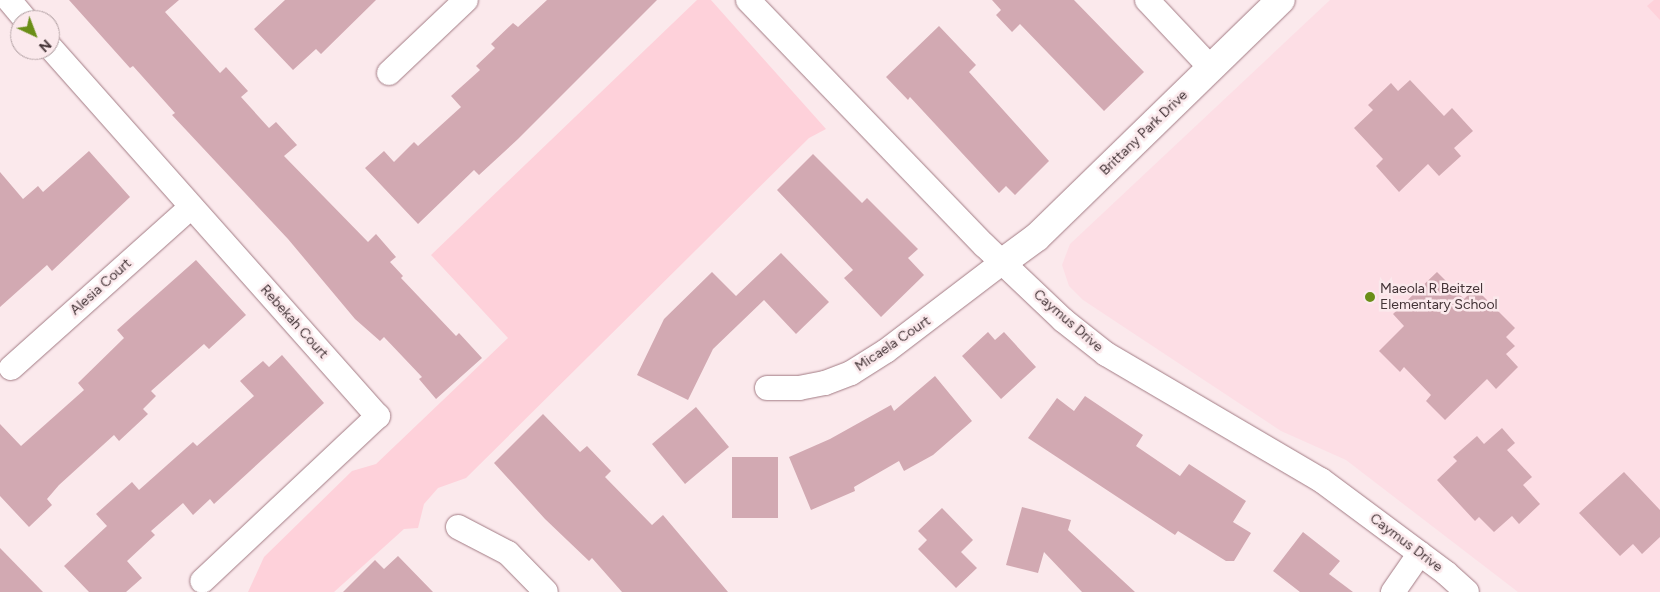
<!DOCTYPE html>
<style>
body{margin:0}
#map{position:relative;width:1660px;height:592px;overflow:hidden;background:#fbe9ec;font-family:Figtree,sans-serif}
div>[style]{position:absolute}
.built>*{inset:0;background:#fddee5}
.green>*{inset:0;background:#fed1da}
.building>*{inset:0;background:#d2a9b2}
.roads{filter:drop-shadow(0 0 1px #a27b84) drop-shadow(0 0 1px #a27b84)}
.minor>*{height:24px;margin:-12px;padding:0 12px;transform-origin:12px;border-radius:12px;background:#fff}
.tertiary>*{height:28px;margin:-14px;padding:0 14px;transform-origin:14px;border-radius:14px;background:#fff}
.dots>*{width:14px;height:14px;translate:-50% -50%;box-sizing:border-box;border:2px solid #fbe9ec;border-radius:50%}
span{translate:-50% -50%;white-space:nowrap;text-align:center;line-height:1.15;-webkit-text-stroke:5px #fbe9ec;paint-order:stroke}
.street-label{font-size:14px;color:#433336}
.poi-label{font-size:14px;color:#433336}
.left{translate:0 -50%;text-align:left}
.north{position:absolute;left:10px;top:10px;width:50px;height:50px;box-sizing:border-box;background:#fbe9ec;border:1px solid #b1a0a3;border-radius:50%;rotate:137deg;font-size:14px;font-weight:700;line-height:20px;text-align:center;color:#433336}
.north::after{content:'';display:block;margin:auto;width:18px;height:22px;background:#6a8e17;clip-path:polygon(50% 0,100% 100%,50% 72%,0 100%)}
</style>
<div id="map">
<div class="built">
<i style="clip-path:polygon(1330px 0,1660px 0,1660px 592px,1518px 592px,1346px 460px,1281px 431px,1083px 300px,1069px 286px,1062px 265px,1070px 244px)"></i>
</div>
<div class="green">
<i style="clip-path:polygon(697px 0,711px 0,826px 129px,809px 138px,466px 478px,438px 488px,424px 504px,418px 528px,404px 529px,334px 592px,248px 592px,264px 557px,352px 471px,376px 464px,508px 338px,431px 255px)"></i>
<i style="clip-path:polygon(1654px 0,1660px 0,1660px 20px,1647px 6px)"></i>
</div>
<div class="building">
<i style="clip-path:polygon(69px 0,179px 0,165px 12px,220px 73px,226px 67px,248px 91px,241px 97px,269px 128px,276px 122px,297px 145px,284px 156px,368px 242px,376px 234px,396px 257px,390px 262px,403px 276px,401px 278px,456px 336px,459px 333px,482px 358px,436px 399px,419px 379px,422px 377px,384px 337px,380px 341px,355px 319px,288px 239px,172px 115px,175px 113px,133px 66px,130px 68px)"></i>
<i style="clip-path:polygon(285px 0,376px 0,321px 54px,316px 49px,293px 70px,254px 29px)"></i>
<i style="clip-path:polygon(547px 0,657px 0,518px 139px,479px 175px,474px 170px,418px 224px,365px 168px,384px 151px,394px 162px,414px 142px,418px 146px,461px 107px,451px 96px,480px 70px,476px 66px,495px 48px,491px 44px,513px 23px,518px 27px)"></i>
<i style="clip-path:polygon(992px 0,1074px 0,1144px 72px,1104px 111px,1020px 24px,1012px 32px,996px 15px,1001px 10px)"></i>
<i style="clip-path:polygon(939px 26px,976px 65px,969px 72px,1049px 161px,1015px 195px,1006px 186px,999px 193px,910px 97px,908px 100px,886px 77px)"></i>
<i style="clip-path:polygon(1410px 80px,1444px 116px,1452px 108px,1473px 131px,1454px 148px,1461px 156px,1439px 176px,1428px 164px,1399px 192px,1376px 166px,1383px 159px,1354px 128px,1373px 110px,1368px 105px,1391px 83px,1398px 91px)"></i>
<i style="clip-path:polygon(89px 151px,130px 197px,52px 271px,47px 265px,0 307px,0 172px,23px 199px,38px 186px,43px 192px)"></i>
<i style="clip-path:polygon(813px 154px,862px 203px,867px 198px,918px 249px,908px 258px,924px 275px,881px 317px,844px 278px,853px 270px,777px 190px)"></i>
<i style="clip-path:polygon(781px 253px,829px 302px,796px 334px,764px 300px,713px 349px,688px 400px,637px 375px,664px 319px,712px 272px,736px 296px)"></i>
<i style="clip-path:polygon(196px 260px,246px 315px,209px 349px,204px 344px,151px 391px,156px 396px,143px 409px,148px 414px,119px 441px,114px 435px,59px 485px,47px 499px,52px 505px,29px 527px,0 496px,0 424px,21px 446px,84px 390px,78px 383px,124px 338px,117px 330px)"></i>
<i style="clip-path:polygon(1437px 272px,1464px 299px,1475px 288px,1515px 328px,1506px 337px,1515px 346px,1506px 354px,1518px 367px,1496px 389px,1487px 379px,1445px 420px,1426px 401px,1431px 395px,1404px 367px,1400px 372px,1379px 351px,1404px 326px,1393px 314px)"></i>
<i style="clip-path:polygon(988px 332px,995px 340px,1004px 332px,1036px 367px,1001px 399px,962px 356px)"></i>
<i style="clip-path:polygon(282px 355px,324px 403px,214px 504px,210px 499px,193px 515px,183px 503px,151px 531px,155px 535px,127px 561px,142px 578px,126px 592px,89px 592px,64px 566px,107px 526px,96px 514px,132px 482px,139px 490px,193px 442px,197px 446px,254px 396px,240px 381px,263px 361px,269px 367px)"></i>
<i style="clip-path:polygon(935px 376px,972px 421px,933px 455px,904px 471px,899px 461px,854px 487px,855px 491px,811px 510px,789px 457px,830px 439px,891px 405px,894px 411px)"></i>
<i style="clip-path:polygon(1085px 396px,1143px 435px,1136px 446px,1180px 476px,1189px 464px,1246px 501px,1233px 522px,1251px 533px,1234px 561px,1226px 561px,1178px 531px,1175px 535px,1028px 438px,1057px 398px,1074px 411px)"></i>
<i style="clip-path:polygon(696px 407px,729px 447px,685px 484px,652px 444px)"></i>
<i style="clip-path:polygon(543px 414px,580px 452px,587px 446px,611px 471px,605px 477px,652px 525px,663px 515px,728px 592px,622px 592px,592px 558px,589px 561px,545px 519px,494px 463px)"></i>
<i style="clip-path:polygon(1502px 428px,1515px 443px,1507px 450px,1532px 477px,1523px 485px,1540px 504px,1519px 524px,1512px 516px,1494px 532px,1479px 517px,1475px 521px,1437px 480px,1457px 461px,1453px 457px,1477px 436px,1484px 444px)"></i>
<i style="clip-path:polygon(732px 457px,778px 457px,778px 518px,732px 518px)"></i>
<i style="clip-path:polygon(1624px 472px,1660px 510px,1660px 537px,1642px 554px,1633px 544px,1620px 556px,1579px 513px)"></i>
<i style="clip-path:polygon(1022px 507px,1071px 520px,1068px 530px,1135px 592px,1082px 592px,1044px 552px,1038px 573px,1006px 565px)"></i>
<i style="clip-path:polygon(942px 508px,973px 540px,961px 552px,977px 568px,956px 588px,918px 549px,927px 540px,918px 531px)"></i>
<i style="clip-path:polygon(1303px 532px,1340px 561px,1329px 574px,1353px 592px,1300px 592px,1273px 571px)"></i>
<i style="clip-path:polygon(0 548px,43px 592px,0 592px)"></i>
<i style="clip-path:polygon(398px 556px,433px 592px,343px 592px,375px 560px,384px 569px)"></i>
</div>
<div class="roads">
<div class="minor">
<i style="left:9px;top:0;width:26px;rotate:50deg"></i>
<i style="left:748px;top:0;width:340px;rotate:46.1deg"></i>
<i style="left:984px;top:245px;width:109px;rotate:43.5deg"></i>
<i style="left:1063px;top:320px;width:55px;rotate:38.3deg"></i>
<i style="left:1106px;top:354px;width:249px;rotate:30.4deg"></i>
<i style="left:1321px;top:480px;width:156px;rotate:36.6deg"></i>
<i style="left:1446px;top:573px;width:28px;rotate:42deg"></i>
<i style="left:1147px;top:0;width:92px;rotate:46.8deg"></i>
<i style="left:50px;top:47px;width:494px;rotate:48.4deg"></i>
<i style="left:378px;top:416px;width:241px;rotate:136.8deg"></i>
<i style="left:389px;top:73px;width:106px;rotate:-43.5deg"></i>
<i style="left:11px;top:368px;width:241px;rotate:-41.8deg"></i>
<i style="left:767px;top:388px;width:32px"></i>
<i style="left:799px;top:388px;width:26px;rotate:-11deg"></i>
<i style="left:825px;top:383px;width:28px;rotate:-21deg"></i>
<i style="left:851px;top:373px;width:41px;rotate:-32.2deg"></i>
<i style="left:886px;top:351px;width:147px;rotate:-37.3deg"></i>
<i style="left:458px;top:527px;width:56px;rotate:27.5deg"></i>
<i style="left:508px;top:553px;width:54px;rotate:45.7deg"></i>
<i style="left:1393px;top:592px;width:47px;rotate:-55.3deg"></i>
</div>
<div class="tertiary">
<i style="left:1003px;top:262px;width:42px;rotate:-36.3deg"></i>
<i style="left:1037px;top:237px;width:340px;rotate:-44.2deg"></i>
</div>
</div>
<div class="dots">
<i style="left:1370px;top:297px;background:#6a8e17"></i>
</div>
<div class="street-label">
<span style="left:1144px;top:133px;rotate:-44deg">Brittany Park Drive</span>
<span style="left:101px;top:287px;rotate:-42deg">Alesia Court</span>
<span style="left:1068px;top:321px;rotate:41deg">Caymus Drive</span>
<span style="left:294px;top:322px;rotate:48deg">Rebekah Court</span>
<span style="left:893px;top:344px;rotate:-34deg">Micaela Court</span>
<span style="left:1406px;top:543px;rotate:37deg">Caymus Drive</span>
</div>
<div class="poi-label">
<span class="left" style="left:1380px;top:297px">Maeola R Beitzel<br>Elementary School</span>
</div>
<div class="north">N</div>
</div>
